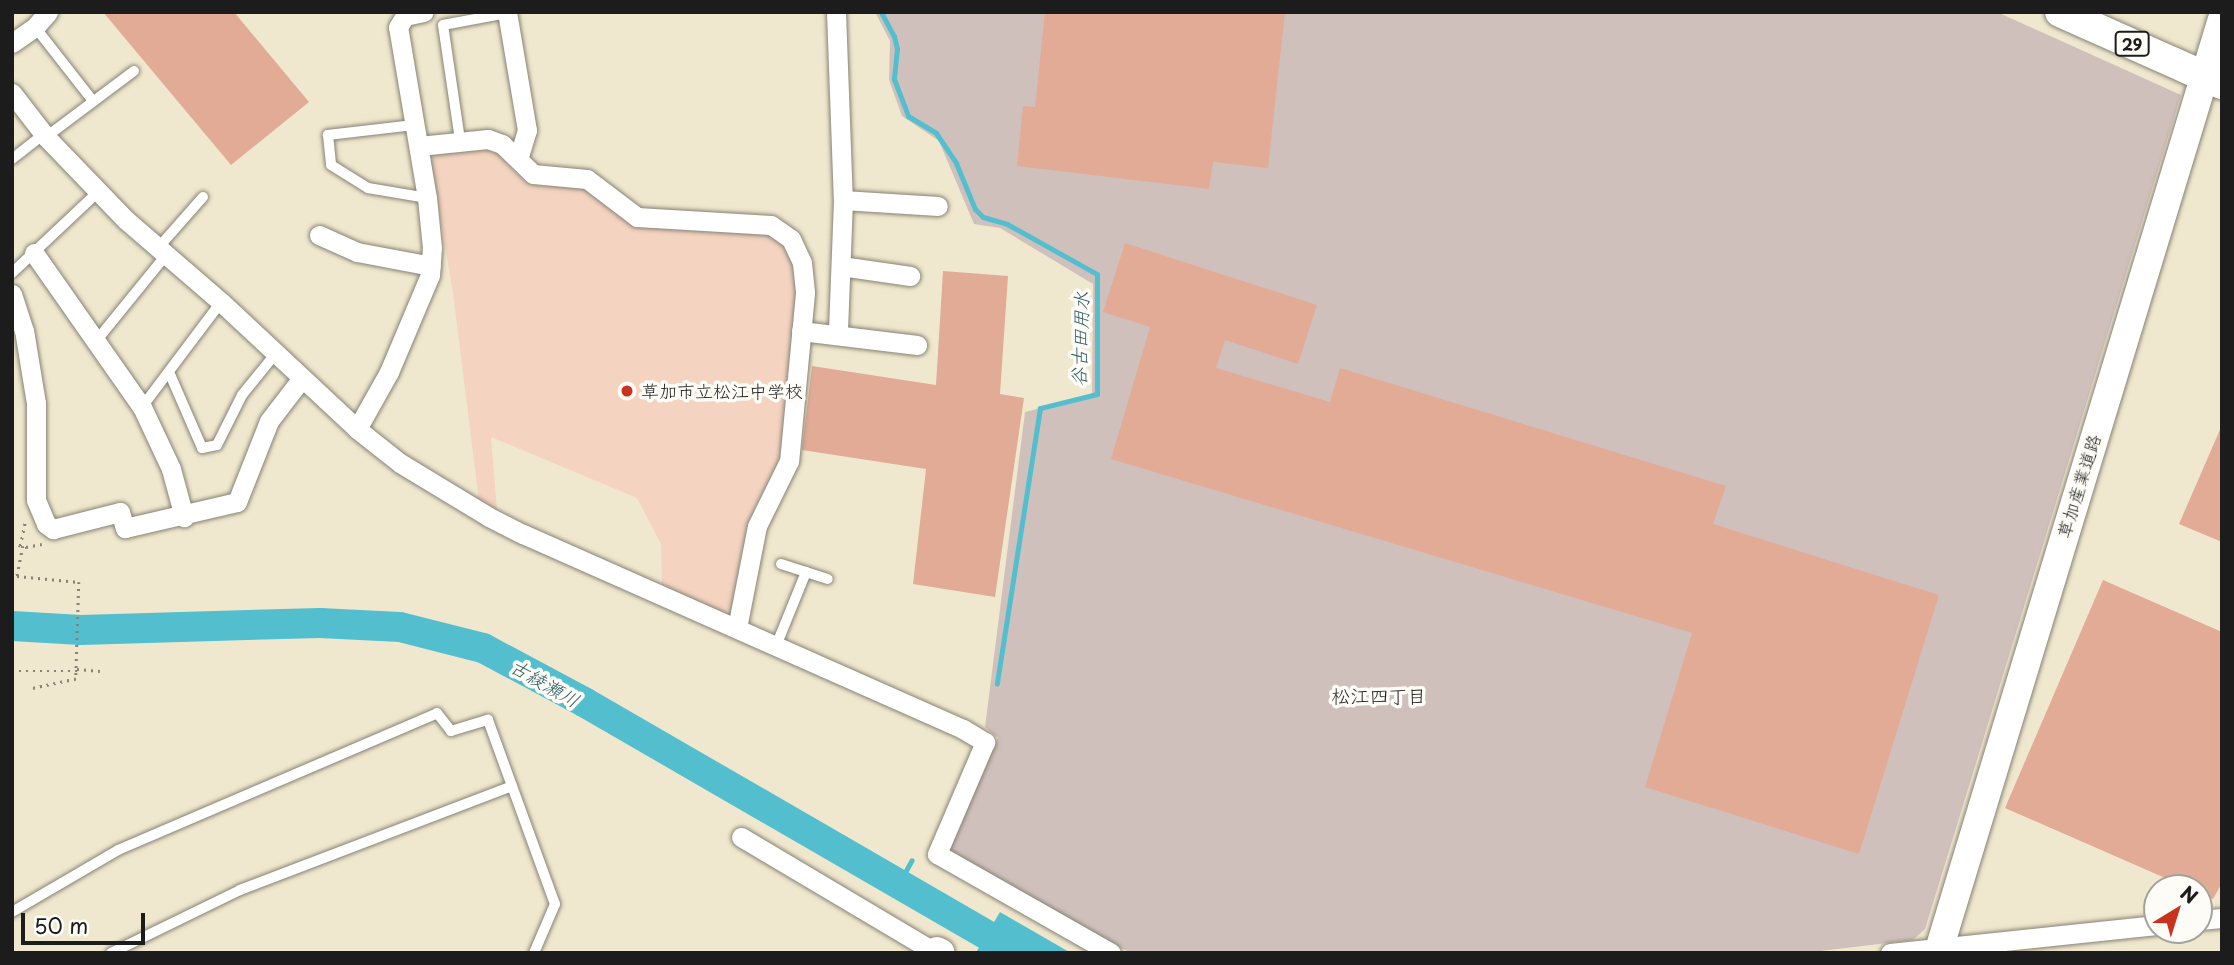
<!DOCTYPE html>
<meta charset="utf-8">
<style>
body{margin:0}
#map{position:relative;width:2234px;height:965px;overflow:hidden;background:#f0e8ce;font-family:"Playpen Sans","Klee One",sans-serif}
div>[style]{position:absolute}
.built>*{inset:0;background:#f4d3c0}
.industrial>*{inset:0;background:#d0c0bc}
.water>*{inset:0;background:#53bfce}
.stream>*{height:5px;margin:-2.5px;padding:0 2.5px;transform-origin:2.5px;border-radius:2.5px;background:#53bfce}
.river>*{height:30px;margin:-15px;padding:0 15px;transform-origin:15px;border-radius:15px;background:#53bfce}
.building>*{inset:0;background:#e1ab96}
.path>*{height:2.5px;margin-top:-1.25px;transform-origin:0;background:repeating-linear-gradient(90deg,#868275 0 2px,transparent 0 7px)}
.roads{filter:drop-shadow(0 0 2px #868275) drop-shadow(0 0 2px #868275)}
.lane>*{height:10px;margin:-5px;padding:0 5px;transform-origin:5px;border-radius:5px;background:#fff}
.street>*{height:19px;margin:-9.5px;padding:0 9.5px;transform-origin:9.5px;border-radius:9.5px;background:#fff}
.secondary>*{height:28px;margin:-14px;padding:0 14px;transform-origin:14px;border-radius:14px;background:#fff}
.primary>*{height:30px;margin:-15px;padding:0 15px;transform-origin:15px;border-radius:15px;background:#fff}
.dots>*{width:19px;height:19px;translate:-50% -50%;box-sizing:border-box;border:4px solid #fdfcf7;border-radius:50%}
span{translate:-50% -50%;white-space:nowrap;text-align:center;line-height:1.15;-webkit-text-stroke:7px #fdfcf7;paint-order:stroke}
.shield-label span{padding:2px 5px;background:#fdfcf7;border:2px solid;border-radius:5px;-webkit-text-stroke-width:0}
.shield-label{font-size:16px;color:#1c1c1c;font-weight:700}
.poi-label{font-size:18px;color:#1c1c1c}
.left{translate:0 -50%;text-align:left}
.street-label{font-size:18px;color:#1c1c1c}
.water-label{font-size:19px;color:#325d63;font-style:italic}
.neighbourhood-label{font-size:19px;color:#1c1c1c}
.frame{position:absolute;inset:0;border:14px solid #1c1c1c;pointer-events:none}
.north{position:absolute;left:2143px;top:874px;width:70px;height:70px;box-sizing:border-box;background:#fdfcf7;border:2px solid #a3a29f;border-radius:50%;rotate:38deg;font-size:19px;font-weight:700;line-height:28px;text-align:center;color:#1c1c1c}
.north::after{content:'';display:block;margin:auto;width:24px;height:32px;background:#c8321e;clip-path:polygon(50% 0,100% 100%,50% 72%,0 100%)}
.scale{position:absolute;left:21px;top:913px;width:124px;height:32px;box-sizing:border-box;border:4px solid #1c1c1c;border-top:0;padding-left:9px;font-size:21px;line-height:24px;white-space:nowrap;color:#1c1c1c;-webkit-text-stroke:5px #fdfcf7;paint-order:stroke}
</style>
<div id="map">
<div class="built">
<i style="clip-path:polygon(441px 148px,492px 149px,525px 182px,583px 184px,631px 223px,769px 232px,789px 248px,796px 273px,794px 347px,778px 468px,755px 506px,736px 601px,731px 610px,722px 612px,662px 586px,661px 544px,637px 498px,491px 437px,497px 510px,479px 501px,453px 293px,431px 161px)"></i>
</div>
<div class="industrial">
<i style="clip-path:polygon(875px 12px,1997px 12px,2181px 95px,1925px 929px,1913px 940px,1804px 953px,1132px 953px,1095px 937px,948px 850px,998px 738px,985px 727px,1025px 412px,1092px 395px,1093px 284px,1000px 228px,974px 224px,939px 141px,902px 116px,889px 80px,890px 41px)"></i>
</div>
<div class="water">
<i style="clip-path:polygon(1000px 912px,1071px 953px,980px 953px,977px 951px)"></i>
</div>
<div class="stream">
<i style="left:881px;top:12px;width:27px;rotate:62deg"></i>
<i style="left:894px;top:36px;width:13px;rotate:77deg"></i>
<i style="left:897px;top:49px;width:30px;rotate:96deg"></i>
<i style="left:894px;top:79px;width:40px;rotate:69deg"></i>
<i style="left:908px;top:116px;width:33px;rotate:31deg"></i>
<i style="left:936px;top:133px;width:36px;rotate:56deg"></i>
<i style="left:956px;top:163px;width:50px;rotate:67.6deg"></i>
<i style="left:975px;top:209px;width:11px;rotate:45deg"></i>
<i style="left:983px;top:217px;width:25px;rotate:16deg"></i>
<i style="left:1007px;top:224px;width:103px;rotate:29.1deg"></i>
<i style="left:1097px;top:274px;width:120px;rotate:90deg"></i>
<i style="left:1097px;top:394px;width:59px;rotate:166.2deg"></i>
<i style="left:1040px;top:408px;width:279px;rotate:98.9deg"></i>
<i style="left:899px;top:883px;width:26px;rotate:-61deg"></i>
</div>
<div class="river">
<i style="left:12px;top:626px;width:69px;rotate:3.3deg"></i>
<i style="left:81px;top:630px;width:239px;rotate:-1.7deg"></i>
<i style="left:320px;top:623px;width:80px;rotate:2.9deg"></i>
<i style="left:400px;top:627px;width:86px;rotate:14.2deg"></i>
<i style="left:483px;top:648px;width:115px;rotate:28.1deg"></i>
<i style="left:584px;top:702px;width:501px;rotate:30.04deg"></i>
</div>
<div class="building">
<i style="clip-path:polygon(103px 12px,234px 12px,309px 102px,231px 165px)"></i>
<i style="clip-path:polygon(1045px 12px,1285px 12px,1268px 168px,1213px 162px,1209px 189px,1017px 166px,1023px 106px,1035px 107px)"></i>
<i style="clip-path:polygon(1125px 243px,1317px 305px,1298px 364px,1225px 340px,1216px 368px,1330px 402px,1340px 368px,1726px 486px,1713px 524px,1939px 595px,1859px 854px,1645px 787px,1692px 633px,1111px 459px,1150px 327px,1103px 312px)"></i>
<i style="clip-path:polygon(943px 271px,1008px 276px,1000px 394px,1024px 398px,995px 597px,913px 584px,926px 469px,802px 450px,812px 366px,936px 385px)"></i>
<i style="clip-path:polygon(2222px 425px,2222px 542px,2179px 524px)"></i>
<i style="clip-path:polygon(2103px 580px,2222px 632px,2222px 883px,2213px 899px,2199px 893px,2199px 888px,2188px 888px,2005px 808px)"></i>
</div>
<div class="path">
<i style="left:12px;top:543px;width:15px;rotate:16deg"></i>
<i style="left:26px;top:547px;width:16px;rotate:-11deg"></i>
<i style="left:20px;top:546px;width:25px;rotate:-78deg"></i>
<i style="left:23px;top:546px;width:31px;rotate:101deg"></i>
<i style="left:17px;top:576px;width:62px;rotate:5.5deg"></i>
<i style="left:79px;top:582px;width:97px;rotate:91.8deg"></i>
<i style="left:76px;top:679px;width:47px;rotate:167.7deg"></i>
<i style="left:77px;top:669px;width:23px;rotate:5deg"></i>
<i style="left:12px;top:671px;width:65px"></i>
</div>
<div class="roads">
<div class="lane">
<i style="left:35px;top:27px;width:94px;rotate:51.9deg"></i>
<i style="left:414px;top:125px;width:87px;rotate:173.4deg"></i>
<i style="left:328px;top:135px;width:30px;rotate:84deg"></i>
<i style="left:331px;top:165px;width:44px;rotate:31.9deg"></i>
<i style="left:368px;top:188px;width:60px;rotate:9.6deg"></i>
<i style="left:46px;top:137px;width:110px;rotate:-36.9deg"></i>
<i style="left:460px;top:140px;width:116px;rotate:-98.4deg"></i>
<i style="left:443px;top:25px;width:65px;rotate:-10.6deg"></i>
<i style="left:12px;top:159px;width:41px;rotate:-38deg"></i>
<i style="left:158px;top:248px;width:68px;rotate:-48.6deg"></i>
<i style="left:12px;top:273px;width:117px;rotate:-43.3deg"></i>
<i style="left:97px;top:340px;width:109px;rotate:-50.9deg"></i>
<i style="left:169px;top:372px;width:83px;rotate:66.5deg"></i>
<i style="left:202px;top:448px;width:15px;rotate:-11deg"></i>
<i style="left:217px;top:445px;width:56px;rotate:-63.4deg"></i>
<i style="left:242px;top:395px;width:54px;rotate:-51deg"></i>
<i style="left:142px;top:407px;width:131px;rotate:-53deg"></i>
<i style="left:781px;top:564px;width:49px;rotate:17.7deg"></i>
<i style="left:776px;top:646px;width:80px;rotate:-67.9deg"></i>
<i style="left:12px;top:912px;width:123px;rotate:-30.3deg"></i>
<i style="left:118px;top:850px;width:347px;rotate:-23.2deg"></i>
<i style="left:437px;top:713px;width:23px;rotate:52deg"></i>
<i style="left:451px;top:731px;width:39px;rotate:-17deg"></i>
<i style="left:488px;top:720px;width:196px;rotate:70deg"></i>
<i style="left:555px;top:904px;width:53px;rotate:113.2deg"></i>
<i style="left:111px;top:953px;width:144px;rotate:-26deg"></i>
<i style="left:240px;top:890px;width:291px;rotate:-20.9deg"></i>
</div>
<div class="street">
<i style="left:507px;top:12px;width:120px;rotate:80.4deg"></i>
<i style="left:527px;top:130px;width:30px;rotate:107deg"></i>
<i style="left:836px;top:12px;width:188px;rotate:87.9deg"></i>
<i style="left:843px;top:200px;width:133px;rotate:92.2deg"></i>
<i style="left:12px;top:43px;width:28px;rotate:-35deg"></i>
<i style="left:35px;top:27px;width:20px;rotate:-49deg"></i>
<i style="left:12px;top:93px;width:56px;rotate:52.3deg"></i>
<i style="left:46px;top:137px;width:115px;rotate:46.1deg"></i>
<i style="left:126px;top:220px;width:125px;rotate:40.8deg"></i>
<i style="left:221px;top:302px;width:186px;rotate:43deg"></i>
<i style="left:357px;top:429px;width:55px;rotate:38.3deg"></i>
<i style="left:400px;top:463px;width:104px;rotate:31.2deg"></i>
<i style="left:489px;top:517px;width:38px;rotate:27deg"></i>
<i style="left:523px;top:534px;width:481px;rotate:23.9deg"></i>
<i style="left:963px;top:729px;width:26px;rotate:31deg"></i>
<i style="left:985px;top:742px;width:122px;rotate:113.2deg"></i>
<i style="left:937px;top:854px;width:200px;rotate:29.6deg"></i>
<i style="left:419px;top:146px;width:69px;rotate:-5.8deg"></i>
<i style="left:488px;top:139px;width:15px;rotate:20deg"></i>
<i style="left:502px;top:144px;width:43px;rotate:44.1deg"></i>
<i style="left:533px;top:174px;width:54px;rotate:5.3deg"></i>
<i style="left:587px;top:179px;width:63px;rotate:37.2deg"></i>
<i style="left:637px;top:217px;width:134px;rotate:3.4deg"></i>
<i style="left:771px;top:225px;width:24px;rotate:35deg"></i>
<i style="left:791px;top:239px;width:26px;rotate:65deg"></i>
<i style="left:802px;top:263px;width:30px;rotate:84deg"></i>
<i style="left:805px;top:293px;width:169px;rotate:95.4deg"></i>
<i style="left:789px;top:461px;width:72px;rotate:116.2deg"></i>
<i style="left:757px;top:526px;width:104px;rotate:101.1deg"></i>
<i style="left:843px;top:200px;width:95px;rotate:3.6deg"></i>
<i style="left:319px;top:235px;width:42px;rotate:24.1deg"></i>
<i style="left:357px;top:252px;width:75px;rotate:10.7deg"></i>
<i style="left:34px;top:253px;width:188px;rotate:55deg"></i>
<i style="left:142px;top:407px;width:68px;rotate:64.9deg"></i>
<i style="left:171px;top:469px;width:50px;rotate:74.8deg"></i>
<i style="left:841px;top:266px;width:70px;rotate:8.2deg"></i>
<i style="left:12px;top:294px;width:38px;rotate:72deg"></i>
<i style="left:24px;top:330px;width:74px;rotate:80.7deg"></i>
<i style="left:36px;top:403px;width:97px;rotate:90deg"></i>
<i style="left:36px;top:500px;width:26px;rotate:67deg"></i>
<i style="left:46px;top:524px;width:9px;rotate:36deg"></i>
<i style="left:53px;top:529px;width:69px;rotate:-14.2deg"></i>
<i style="left:120px;top:512px;width:17px;rotate:73deg"></i>
<i style="left:125px;top:528px;width:115px;rotate:-13.1deg"></i>
<i style="left:237px;top:502px;width:87px;rotate:-68.4deg"></i>
<i style="left:269px;top:421px;width:54px;rotate:-52.5deg"></i>
<i style="left:801px;top:331px;width:117px;rotate:6.9deg"></i>
<i style="left:357px;top:429px;width:65px;rotate:-60.7deg"></i>
<i style="left:389px;top:372px;width:105px;rotate:-67.1deg"></i>
<i style="left:430px;top:275px;width:27px;rotate:-86deg"></i>
<i style="left:432px;top:248px;width:50px;rotate:-95.7deg"></i>
<i style="left:427px;top:198px;width:173px;rotate:-99.6deg"></i>
<i style="left:398px;top:27px;width:13px;rotate:-58deg"></i>
<i style="left:405px;top:16px;width:19px;rotate:-12deg"></i>
<i style="left:741px;top:837px;width:227px;rotate:30.7deg"></i>
<i style="left:2199px;top:920px;width:23px;rotate:-5deg"></i>
<i style="left:1890px;top:953px;width:268px;rotate:-6deg"></i>
</div>
<div class="secondary">
<i style="left:937px;top:951px;width:4px;rotate:27deg"></i>
<i style="left:1938px;top:953px;width:976px;rotate:-73.09deg"></i>
</div>
<div class="primary">
<i style="left:2060px;top:12px;width:177px;rotate:24deg"></i>
</div>
</div>
<div class="dots">
<i style="left:627px;top:391px;background:#c8321e"></i>
</div>
<div class="shield-label">
<span style="left:2132px;top:44px">29</span>
</div>
<div class="poi-label">
<span class="left" style="left:641px;top:391px">草加市立松江中学校</span>
</div>
<div class="street-label">
<span style="left:2079px;top:486px;rotate:-73deg">草加産業道路</span>
</div>
<div class="water-label">
<span style="left:1080px;top:339px;rotate:-88deg">谷古田用水</span>
<span style="left:545px;top:683px;rotate:30deg">古綾瀬川</span>
</div>
<div class="neighbourhood-label">
<span style="left:1379px;top:696px">松江四丁目</span>
</div>
<div class="frame"></div>
<div class="north">N</div>
<div class="scale">50 m</div>
</div>
